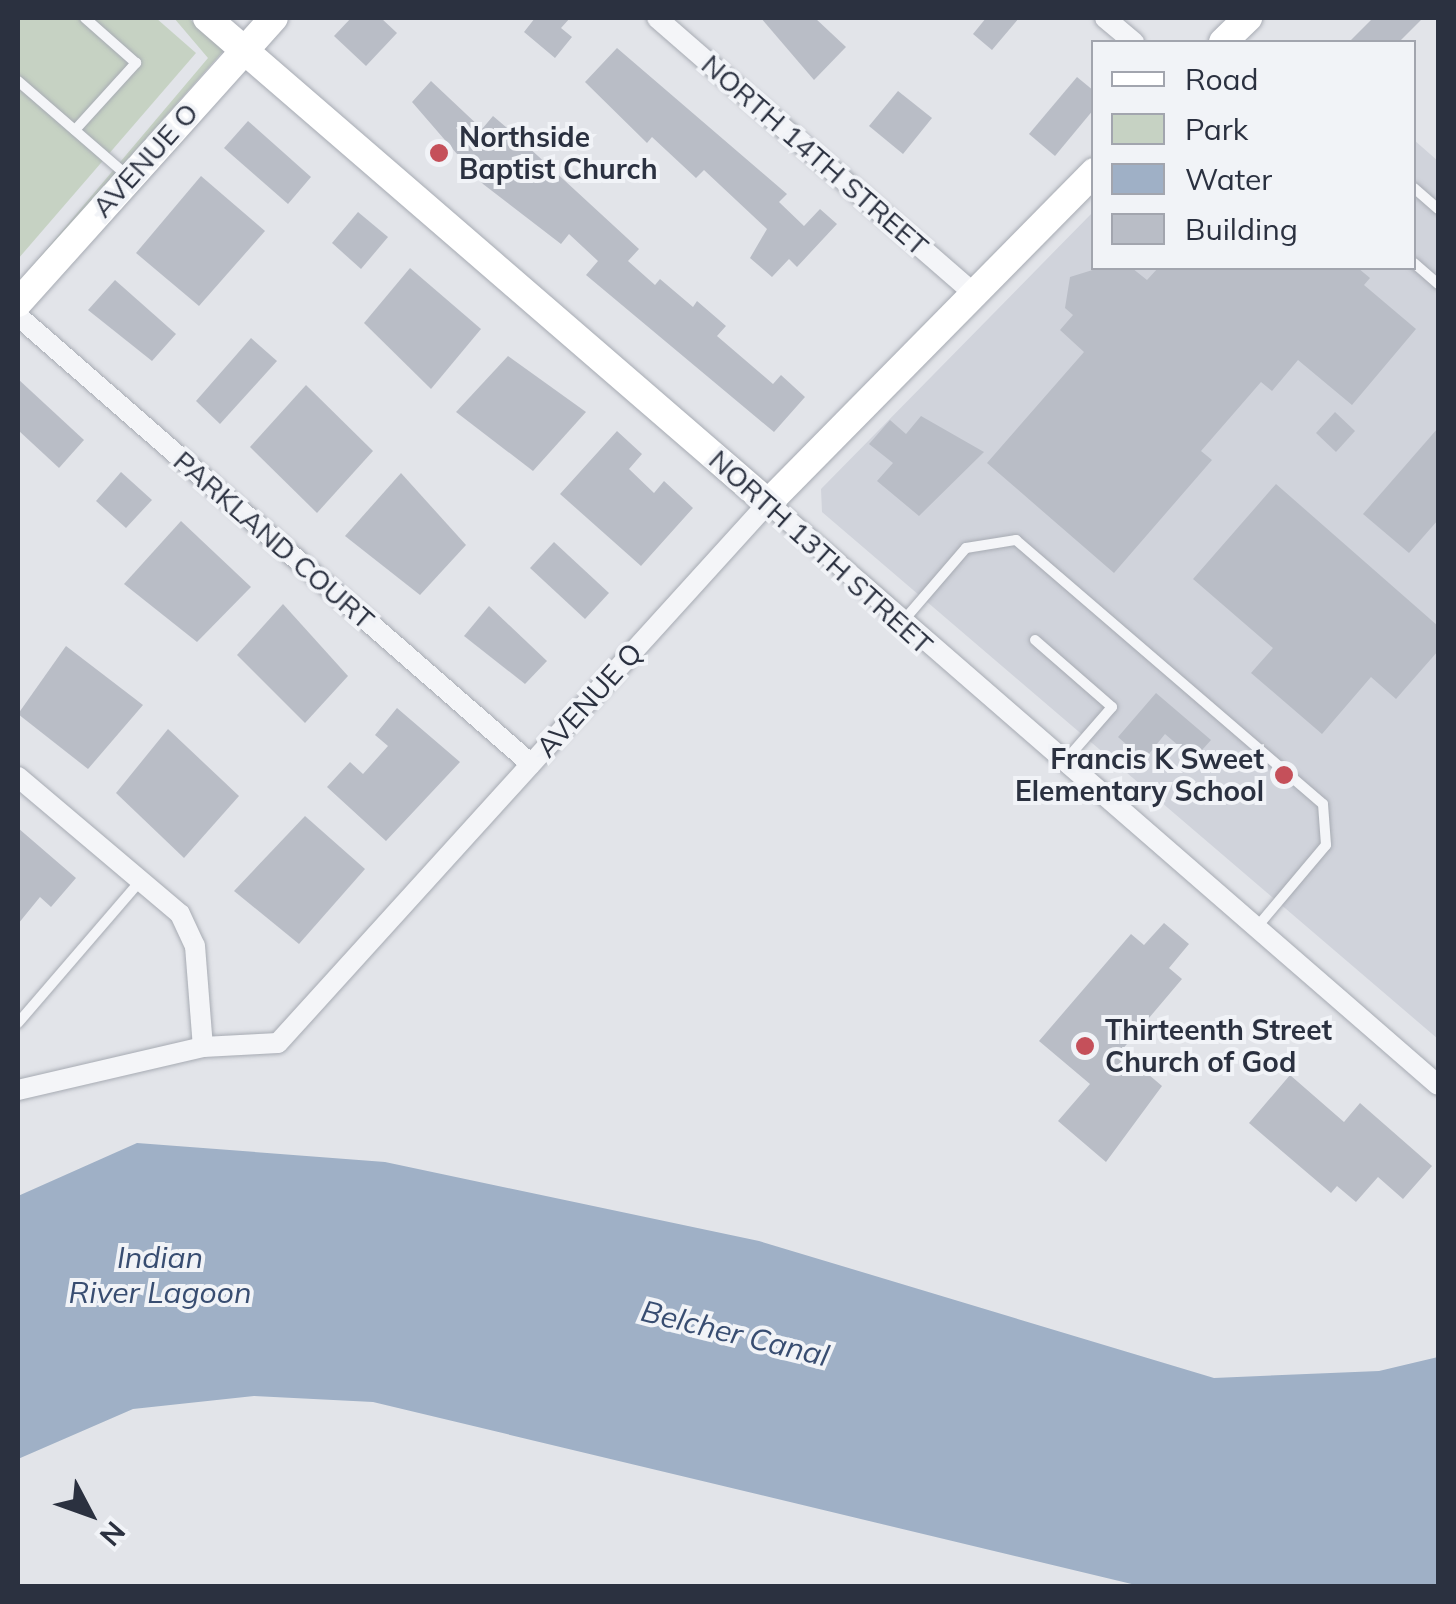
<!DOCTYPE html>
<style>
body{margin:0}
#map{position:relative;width:1456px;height:1604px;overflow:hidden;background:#e2e4e9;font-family:Mulish,sans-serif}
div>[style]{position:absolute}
.built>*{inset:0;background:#d0d3db}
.green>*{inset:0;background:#c6d2c3}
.water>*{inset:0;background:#9fb0c6}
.building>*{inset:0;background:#b9bdc6}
.roads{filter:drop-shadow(0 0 2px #a7abb3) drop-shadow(0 0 2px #a7abb3)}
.lane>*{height:10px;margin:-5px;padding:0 5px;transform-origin:5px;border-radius:5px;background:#f4f5f8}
.street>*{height:20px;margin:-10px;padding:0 10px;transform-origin:10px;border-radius:10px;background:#f4f5f8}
.secondary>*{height:28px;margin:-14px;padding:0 14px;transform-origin:14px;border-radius:14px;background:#fff}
.dots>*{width:28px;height:28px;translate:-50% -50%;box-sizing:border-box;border:5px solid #f1f3f7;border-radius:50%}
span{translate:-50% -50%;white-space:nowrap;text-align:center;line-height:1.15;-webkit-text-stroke:8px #f1f3f7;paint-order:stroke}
.poi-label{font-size:28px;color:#2b3140;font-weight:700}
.left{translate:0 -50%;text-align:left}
.right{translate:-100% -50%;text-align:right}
.street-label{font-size:28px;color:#2b3140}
.water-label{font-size:30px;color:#384d71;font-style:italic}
.frame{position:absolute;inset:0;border:20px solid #2b3140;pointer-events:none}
.legend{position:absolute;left:1091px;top:40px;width:325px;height:230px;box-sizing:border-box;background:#f1f3f7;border:2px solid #a2a5ae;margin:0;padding:12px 18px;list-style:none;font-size:30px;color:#2b3140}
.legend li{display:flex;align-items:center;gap:20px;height:50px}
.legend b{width:50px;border:2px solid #a2a5ae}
.north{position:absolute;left:40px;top:1464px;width:100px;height:100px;-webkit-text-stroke:8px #f1f3f7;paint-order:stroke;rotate:131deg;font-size:28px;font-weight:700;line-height:40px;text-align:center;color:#2b3140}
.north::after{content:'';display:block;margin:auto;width:35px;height:45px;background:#2b3140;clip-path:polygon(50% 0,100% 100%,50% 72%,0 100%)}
</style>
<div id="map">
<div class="built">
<i style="clip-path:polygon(1414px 140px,1438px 161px,1438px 1039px,822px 512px,821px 489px,1093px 212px,1094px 268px,1414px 268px)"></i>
</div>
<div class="green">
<i style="clip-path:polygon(18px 18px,156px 18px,196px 53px,18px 259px)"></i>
<i style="clip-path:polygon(174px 18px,188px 18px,225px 49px,18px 283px,208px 58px)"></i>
</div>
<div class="water">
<i style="clip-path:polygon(137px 1143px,385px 1162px,759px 1241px,1214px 1378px,1379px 1371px,1438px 1357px,1438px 1586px,1140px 1586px,373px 1402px,254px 1396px,133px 1409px,18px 1459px,18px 1196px)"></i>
</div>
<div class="building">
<i style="clip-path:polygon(351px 18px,381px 18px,397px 33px,366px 66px,334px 36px)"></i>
<i style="clip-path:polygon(535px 18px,570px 18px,561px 28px,572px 37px,555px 58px,524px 32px)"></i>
<i style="clip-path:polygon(761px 18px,815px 18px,846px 47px,814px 80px)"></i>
<i style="clip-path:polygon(986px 18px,1019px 18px,992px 50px,973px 34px)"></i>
<i style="clip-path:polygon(1373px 18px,1423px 18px,1399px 42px,1349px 42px)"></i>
<i style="clip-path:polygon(617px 48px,787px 194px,779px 202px,804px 226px,820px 209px,837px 224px,797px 267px,789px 259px,772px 277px,750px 258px,767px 229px,704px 170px,696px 178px,652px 137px,647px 143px,585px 82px)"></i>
<i style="clip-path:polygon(1077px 77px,1094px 91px,1094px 109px,1055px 156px,1029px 134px)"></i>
<i style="clip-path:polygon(431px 81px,482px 129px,493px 116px,513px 133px,639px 249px,628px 261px,655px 285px,660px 279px,693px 307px,697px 301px,726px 326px,717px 336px,773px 384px,781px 375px,805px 397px,774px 432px,586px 275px,598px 261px,569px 234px,561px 244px,483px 184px,412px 102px)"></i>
<i style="clip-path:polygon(898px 91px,932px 118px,903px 154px,869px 126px)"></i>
<i style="clip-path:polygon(248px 121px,311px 177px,288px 204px,224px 148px)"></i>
<i style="clip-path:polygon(201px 176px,265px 231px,199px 306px,136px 253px)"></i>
<i style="clip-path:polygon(358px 212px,388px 237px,361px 269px,332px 243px)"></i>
<i style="clip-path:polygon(410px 268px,481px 329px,431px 389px,364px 323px)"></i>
<i style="clip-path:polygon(1099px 268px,1132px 268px,1147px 280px,1158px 268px,1358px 268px,1370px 278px,1364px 285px,1416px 329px,1352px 405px,1298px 360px,1272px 391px,1261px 382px,1201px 451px,1212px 460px,1114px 573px,987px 463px,1084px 352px,1060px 330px,1073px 315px,1065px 308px,1070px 277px)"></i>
<i style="clip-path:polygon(115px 280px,176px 334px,152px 361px,88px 310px)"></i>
<i style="clip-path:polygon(251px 338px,277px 361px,220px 424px,196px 401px)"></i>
<i style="clip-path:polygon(508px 356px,586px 412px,533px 471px,456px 412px)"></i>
<i style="clip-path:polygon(18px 379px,84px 440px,59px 468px,18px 430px)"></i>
<i style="clip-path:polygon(306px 385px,373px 451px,317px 513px,250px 447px)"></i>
<i style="clip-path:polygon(1335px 412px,1355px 431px,1336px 452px,1316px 433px)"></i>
<i style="clip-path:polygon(921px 416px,984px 452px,919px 516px,877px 481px,893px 463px,869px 444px,890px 420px,906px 434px)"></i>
<i style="clip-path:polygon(1438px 428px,1438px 520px,1409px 553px,1363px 514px)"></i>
<i style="clip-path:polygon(617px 431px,642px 454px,629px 469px,654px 493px,664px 481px,693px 508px,641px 566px,560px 494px)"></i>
<i style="clip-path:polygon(121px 472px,152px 500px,126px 528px,96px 501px)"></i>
<i style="clip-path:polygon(401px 473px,466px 545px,420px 595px,345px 536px)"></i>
<i style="clip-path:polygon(1276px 484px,1438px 626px,1438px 651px,1396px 699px,1371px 677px,1322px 734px,1251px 673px,1273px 648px,1193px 579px)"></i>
<i style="clip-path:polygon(181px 521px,251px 587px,197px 642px,124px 584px)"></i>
<i style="clip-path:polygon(554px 542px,609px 593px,585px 619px,530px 568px)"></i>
<i style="clip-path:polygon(283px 604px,348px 676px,305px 723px,237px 655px)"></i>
<i style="clip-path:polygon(489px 606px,547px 661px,525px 684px,464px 636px)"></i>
<i style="clip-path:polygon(66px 646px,143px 705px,88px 769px,18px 714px)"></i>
<i style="clip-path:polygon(1156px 693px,1211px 740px,1194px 759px,1165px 734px,1144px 760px,1118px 737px)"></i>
<i style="clip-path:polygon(397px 708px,460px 762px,386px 841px,327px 787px,350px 762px,363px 774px,388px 746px,375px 735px)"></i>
<i style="clip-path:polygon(168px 729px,239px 796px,184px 858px,116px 793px)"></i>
<i style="clip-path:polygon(305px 816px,365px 869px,299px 944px,234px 891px)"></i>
<i style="clip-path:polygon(18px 828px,76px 878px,51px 907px,40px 897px,18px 924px)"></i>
<i style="clip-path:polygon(1164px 923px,1189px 944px,1169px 968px,1182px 979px,1121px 1051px,1162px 1086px,1106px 1162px,1058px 1121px,1090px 1084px,1039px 1041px,1131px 934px,1144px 945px)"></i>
<i style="clip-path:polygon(1290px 1075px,1344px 1122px,1360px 1103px,1432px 1166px,1403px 1199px,1378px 1177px,1356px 1202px,1337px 1186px,1331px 1193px,1249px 1123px)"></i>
</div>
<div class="roads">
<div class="lane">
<i style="left:18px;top:81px;width:147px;rotate:40.9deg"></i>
<i style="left:75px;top:130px;width:91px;rotate:-47.7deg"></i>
<i style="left:136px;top:63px;width:68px;rotate:-138.6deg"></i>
<i style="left:1414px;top:188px;width:32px;rotate:41deg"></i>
<i style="left:1414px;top:263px;width:32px;rotate:41deg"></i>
<i style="left:904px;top:620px;width:95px;rotate:-49.3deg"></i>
<i style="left:966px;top:548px;width:51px;rotate:-9.1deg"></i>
<i style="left:1016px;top:540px;width:405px;rotate:40.7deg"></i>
<i style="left:1323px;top:804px;width:41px;rotate:85.8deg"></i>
<i style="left:1326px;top:845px;width:109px;rotate:130.1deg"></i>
<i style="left:1035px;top:640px;width:102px;rotate:41deg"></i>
<i style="left:1112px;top:707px;width:72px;rotate:131deg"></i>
<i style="left:18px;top:1023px;width:187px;rotate:-49.3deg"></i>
</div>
<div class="street">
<i style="left:657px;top:18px;width:417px;rotate:41deg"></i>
<i style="left:1105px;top:18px;width:38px;rotate:40deg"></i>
<i style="left:18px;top:316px;width:681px;rotate:41.13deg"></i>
<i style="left:18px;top:777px;width:212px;rotate:40.2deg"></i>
<i style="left:180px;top:914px;width:35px;rotate:65deg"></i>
<i style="left:195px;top:946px;width:101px;rotate:85.5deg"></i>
<i style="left:18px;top:1090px;width:190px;rotate:-13.1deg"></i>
<i style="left:203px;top:1047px;width:75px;rotate:-3.1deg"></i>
<i style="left:278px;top:1043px;width:729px;rotate:-47.78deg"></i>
<i style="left:768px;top:503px;width:887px;rotate:40.98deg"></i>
</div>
<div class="secondary">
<i style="left:207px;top:18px;width:742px;rotate:40.84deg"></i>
<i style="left:768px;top:503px;width:465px;rotate:-45.4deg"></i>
<i style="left:1223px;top:42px;width:35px;rotate:-44deg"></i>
<i style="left:18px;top:303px;width:383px;rotate:-48.1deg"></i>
</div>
</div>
<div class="dots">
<i style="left:439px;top:153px;background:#c5505a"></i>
<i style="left:1284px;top:775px;background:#c5505a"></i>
<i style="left:1085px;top:1046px;background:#c5505a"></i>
</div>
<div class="poi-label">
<span class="left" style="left:459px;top:153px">Northside<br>Baptist Church</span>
<span class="right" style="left:1264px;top:775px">Francis K Sweet<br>Elementary School</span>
<span class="left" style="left:1105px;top:1046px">Thirteenth Street<br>Church of God</span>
</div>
<div class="street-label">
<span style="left:815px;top:155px;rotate:41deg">NORTH 14TH STREET</span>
<span style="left:145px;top:160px;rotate:-48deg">AVENUE O</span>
<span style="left:274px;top:540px;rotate:41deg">PARKLAND COURT</span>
<span style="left:821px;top:552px;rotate:42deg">NORTH 13TH STREET</span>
<span style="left:589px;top:700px;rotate:-48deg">AVENUE Q</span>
</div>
<div class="water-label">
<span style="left:160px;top:1274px">Indian<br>River Lagoon</span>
<span style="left:735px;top:1333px;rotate:14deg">Belcher Canal</span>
</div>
<div class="frame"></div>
<ul class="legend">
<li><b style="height:12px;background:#fff"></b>Road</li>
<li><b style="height:28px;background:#c6d2c3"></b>Park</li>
<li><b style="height:28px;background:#9fb0c6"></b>Water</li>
<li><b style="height:28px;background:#b9bdc6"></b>Building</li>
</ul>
<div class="north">N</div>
</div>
